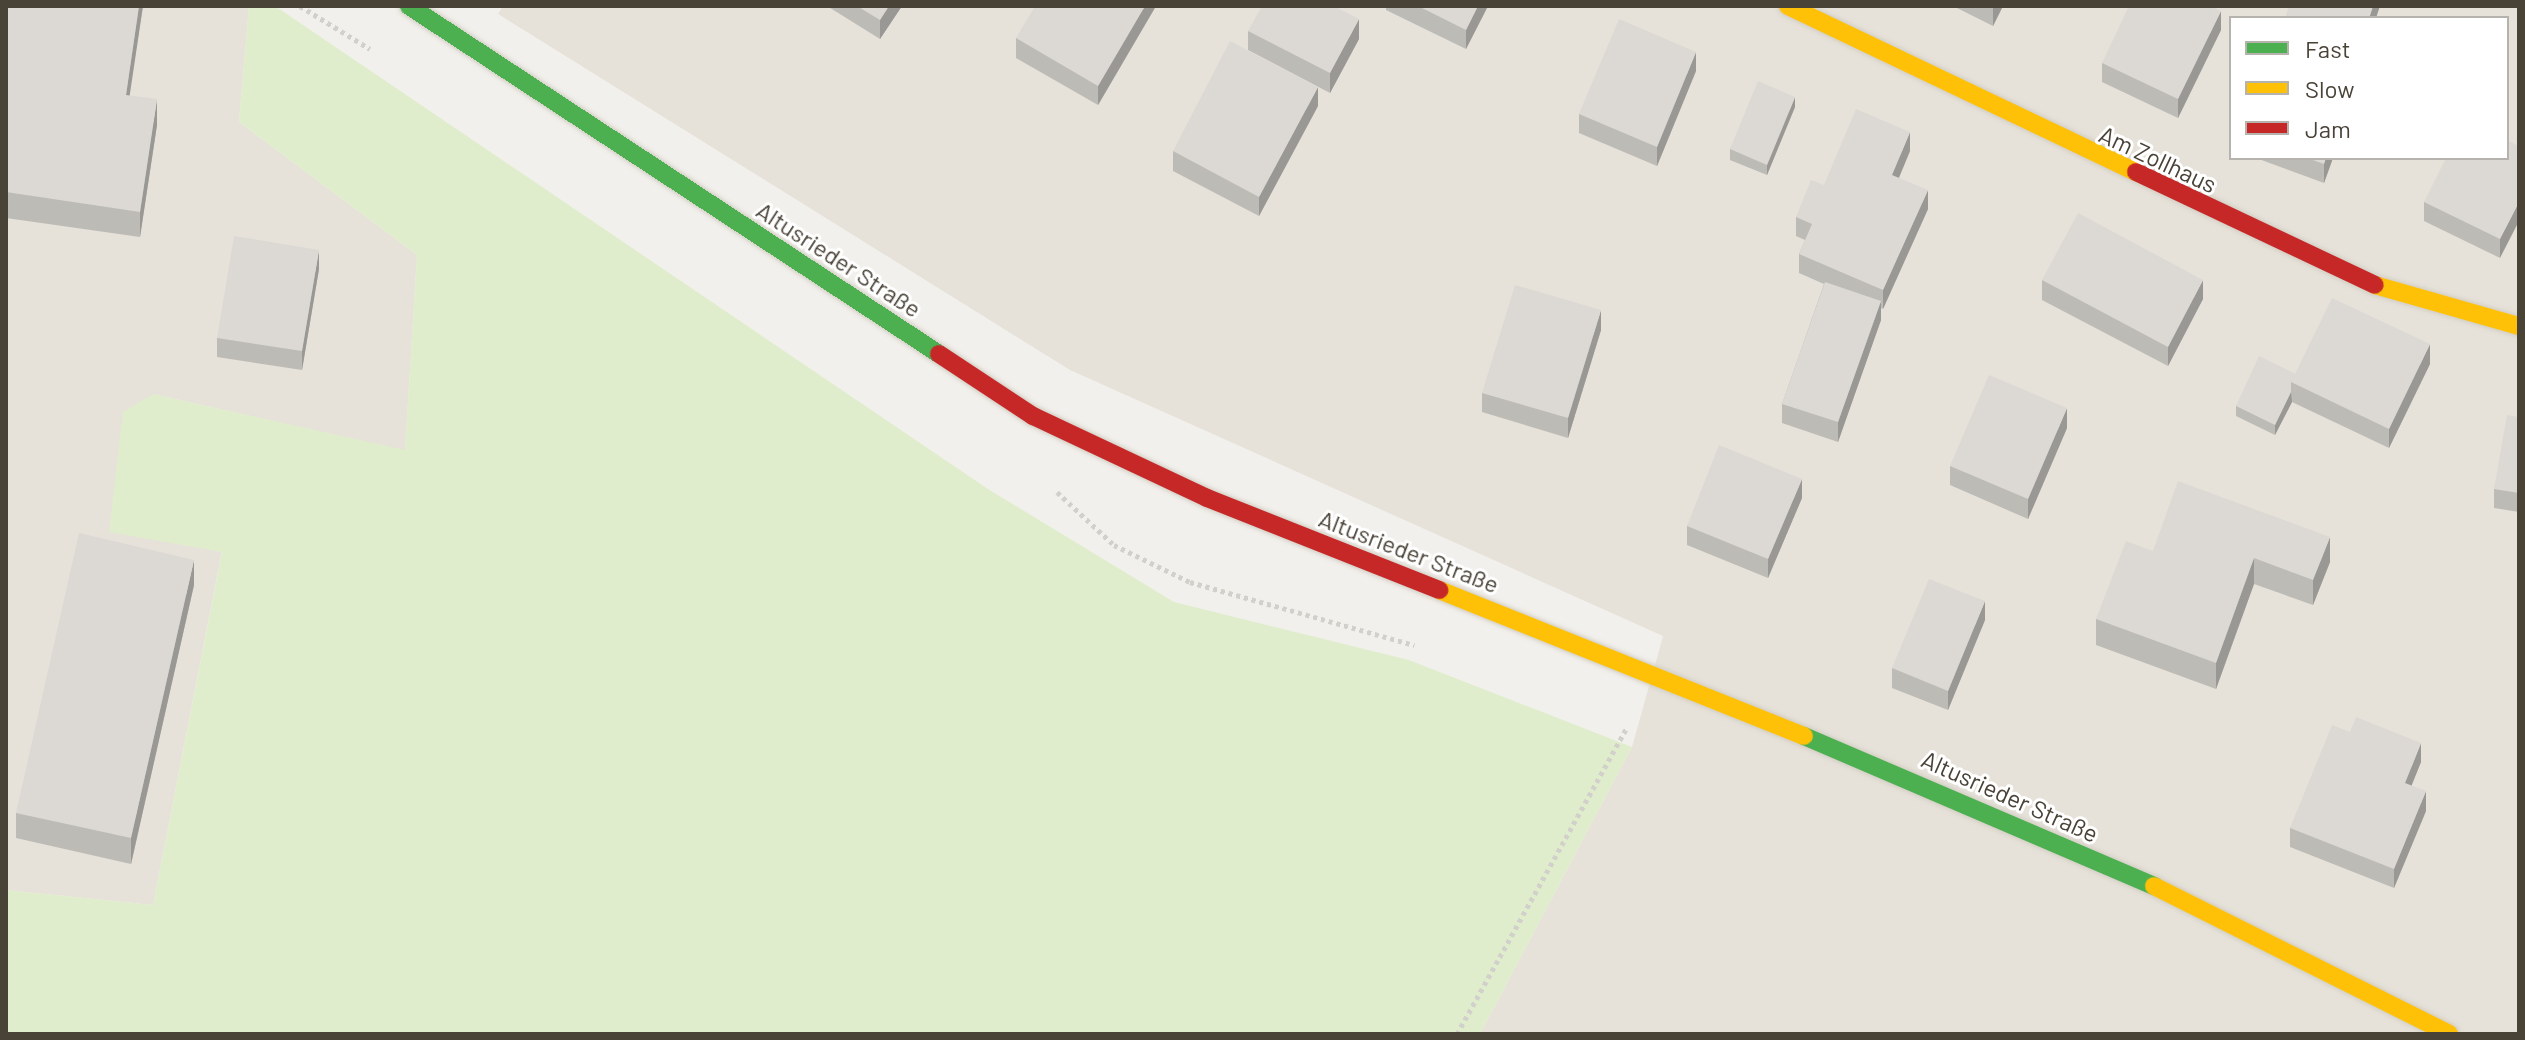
<!DOCTYPE html>
<meta charset="utf-8">
<style>
body{margin:0}
#map{position:relative;width:2525px;height:1040px;overflow:hidden;background:#f2f0ec;font-family:Barlow,sans-serif}
div>[style]{position:absolute}
.residential>*{inset:0;background:#e6e2d9}
.green>*{inset:0;background:#e0edcc}
.path>*{height:5px;margin-top:-2.5px;transform-origin:0;background:repeating-linear-gradient(90deg,#d2d0ca 0 4px,transparent 0 8px)}
.roads{filter:drop-shadow(0 0 2px #d2cdc3) drop-shadow(0 0 2px #d2cdc3)}
.fast>*{height:18px;margin:-9px;padding:0 9px;transform-origin:9px;border-radius:9px;background:#4caf50}
.slow>*{height:18px;margin:-9px;padding:0 9px;transform-origin:9px;border-radius:9px;background:#ffc107}
.jam>*{height:18px;margin:-9px;padding:0 9px;transform-origin:9px;border-radius:9px;background:#c62828}
.wall>*{inset:0;background:#bdbbb6}
.shaded-wall>*{inset:0;background:#9a9894}
.building>*{inset:0;background:#dcd9d4}
span{translate:-50% -50%;white-space:nowrap;text-align:center;line-height:1.15;-webkit-text-stroke:6px #fff;paint-order:stroke}
.street-label{font-size:24px;color:#494237}
.frame{position:absolute;inset:0;border:8px solid #494237;pointer-events:none}
.legend{position:absolute;left:2229px;top:16px;width:280px;height:144px;box-sizing:border-box;background:#fff;border:2px solid #b6b3af;margin:0;padding:10px 14px;list-style:none;font-size:24px;color:#494237}
.legend li{display:flex;align-items:center;gap:16px;height:40px}
.legend b{width:40px;border:2px solid #b6b3af}
</style>
<div id="map">
<div class="residential">
<i style="clip-path:polygon(6px 6px,249px 6px,239px 122px,417px 255px,405px 451px,153px 394px,222px 551px,153px 905px,6px 890px)"></i>
<i style="clip-path:polygon(evenodd,503px 6px,2519px 6px,2519px 1034px,1480px 1034px,1632px 747px,1663px 636px,1070px 370px,498px 14px,503px 6px,2231px 18px,2507px 18px,2507px 158px,2231px 158px,2231px 18px)"></i>
</div>
<div class="green">
<i style="clip-path:polygon(249px 6px,275px 6px,988px 489px,1174px 602px,1409px 660px,1632px 747px,1480px 1034px,6px 1034px,6px 890px,153px 905px,222px 552px,109px 532px,123px 412px,153px 394px,405px 450px,417px 255px,239px 122px)"></i>
</div>
<div class="path">
<i style="left:300px;top:6px;width:82px;rotate:31.6deg"></i>
<i style="left:1057px;top:492px;width:78px;rotate:42.9deg"></i>
<i style="left:1114px;top:545px;width:85px;rotate:26deg"></i>
<i style="left:1190px;top:582px;width:233px;rotate:15.7deg"></i>
<i style="left:1457px;top:1034px;width:351px;rotate:-61deg"></i>
</div>
<div class="roads">
<div class="fast">
<i style="left:409px;top:6px;width:634px;rotate:33.29deg"></i>
<i style="left:1804px;top:736px;width:381px;rotate:23.2deg"></i>
</div>
<div class="slow">
<i style="left:1788px;top:6px;width:386px;rotate:25.5deg"></i>
<i style="left:2375px;top:285px;width:150px;rotate:15.9deg"></i>
<i style="left:1439px;top:590px;width:393px;rotate:21.8deg"></i>
<i style="left:2154px;top:886px;width:330px;rotate:26.6deg"></i>
</div>
<div class="jam">
<i style="left:2136px;top:172px;width:264px;rotate:25.3deg"></i>
<i style="left:939px;top:354px;width:113px;rotate:33.4deg"></i>
<i style="left:1033px;top:416px;width:192px;rotate:25.2deg"></i>
<i style="left:1207px;top:498px;width:250px;rotate:21.6deg"></i>
</div>
</div>
<div class="wall">
<i style="clip-path:polygon(6px 6px,143px 6px,129px 95px,157px 125px,140px 237px,6px 218px)"></i>
<i style="clip-path:polygon(827px 6px,902px 6px,880px 39px)"></i>
<i style="clip-path:polygon(1156px 6px,1098px 105px,1016px 58px,1016px 38px)"></i>
<i style="clip-path:polygon(1386px 6px,1488px 6px,1466px 49px,1386px 10px)"></i>
<i style="clip-path:polygon(1953px 6px,2003px 6px,1993px 26px)"></i>
<i style="clip-path:polygon(2221px 30px,2178px 118px,2102px 82px,2102px 63px)"></i>
<i style="clip-path:polygon(1248px 31px,1359px 39px,1330px 93px,1248px 50px)"></i>
<i style="clip-path:polygon(1696px 71px,1657px 166px,1579px 133px,1579px 114px)"></i>
<i style="clip-path:polygon(1318px 106px,1259px 216px,1173px 171px,1173px 151px)"></i>
<i style="clip-path:polygon(1795px 107px,1767px 175px,1730px 160px,1730px 149px)"></i>
<i style="clip-path:polygon(2519px 146px,2500px 258px,2424px 221px,2424px 202px)"></i>
<i style="clip-path:polygon(1910px 151px,1899px 178px,1928px 209px,1883px 309px,1881px 308px,1881px 320px,1838px 442px,1782px 423px,1782px 404px,1824px 284px,1799px 273px,1799px 254px,1805px 240px,1796px 236px,1796px 217px,1824px 185px)"></i>
<i style="clip-path:polygon(2256px 158px,2333px 158px,2324px 183px)"></i>
<i style="clip-path:polygon(319px 269px,302px 370px,217px 357px,217px 338px)"></i>
<i style="clip-path:polygon(2042px 280px,2203px 299px,2168px 366px,2042px 300px)"></i>
<i style="clip-path:polygon(1601px 330px,1568px 438px,1482px 412px,1482px 393px)"></i>
<i style="clip-path:polygon(2430px 364px,2389px 448px,2292px 402px,2275px 435px,2236px 416px,2236px 406px,2296px 374px)"></i>
<i style="clip-path:polygon(2519px 417px,2519px 512px,2494px 508px,2494px 489px)"></i>
<i style="clip-path:polygon(2067px 428px,2028px 519px,1950px 485px,1950px 466px)"></i>
<i style="clip-path:polygon(1802px 498px,1768px 578px,1687px 545px,1687px 526px)"></i>
<i style="clip-path:polygon(2153px 551px,2330px 562px,2313px 605px,2254px 584px,2216px 689px,2096px 645px,2096px 619px)"></i>
<i style="clip-path:polygon(194px 585px,131px 864px,16px 838px,16px 813px)"></i>
<i style="clip-path:polygon(1985px 620px,1948px 710px,1892px 688px,1892px 668px)"></i>
<i style="clip-path:polygon(2421px 762px,2411px 786px,2426px 811px,2394px 888px,2290px 847px,2290px 828px)"></i>
</div>
<div class="shaded-wall">
<i style="clip-path:polygon(139px 6px,143px 6px,126px 120px,126px 95px)"></i>
<i style="clip-path:polygon(889px 6px,902px 6px,880px 39px,880px 20px)"></i>
<i style="clip-path:polygon(1145px 6px,1156px 6px,1098px 105px,1098px 86px)"></i>
<i style="clip-path:polygon(1478px 6px,1488px 6px,1466px 49px,1466px 30px)"></i>
<i style="clip-path:polygon(1993px 6px,2003px 6px,1993px 26px)"></i>
<i style="clip-path:polygon(2373px 6px,2380px 6px,2376px 18px,2369px 18px)"></i>
<i style="clip-path:polygon(2221px 11px,2221px 30px,2178px 118px,2178px 99px)"></i>
<i style="clip-path:polygon(1359px 19px,1359px 39px,1330px 93px,1330px 73px)"></i>
<i style="clip-path:polygon(1696px 52px,1696px 71px,1657px 166px,1657px 147px)"></i>
<i style="clip-path:polygon(1318px 87px,1318px 106px,1259px 216px,1259px 197px)"></i>
<i style="clip-path:polygon(1795px 97px,1795px 107px,1767px 175px,1767px 165px)"></i>
<i style="clip-path:polygon(157px 99px,157px 125px,140px 237px,140px 212px)"></i>
<i style="clip-path:polygon(1910px 132px,1910px 151px,1892px 194px,1892px 175px)"></i>
<i style="clip-path:polygon(2326px 158px,2333px 158px,2324px 183px,2324px 164px)"></i>
<i style="clip-path:polygon(1928px 190px,1928px 209px,1883px 309px,1883px 290px)"></i>
<i style="clip-path:polygon(2519px 202px,2519px 221px,2500px 258px,2500px 239px)"></i>
<i style="clip-path:polygon(319px 250px,319px 269px,302px 370px,302px 351px)"></i>
<i style="clip-path:polygon(2203px 280px,2203px 299px,2168px 366px,2168px 347px)"></i>
<i style="clip-path:polygon(1881px 301px,1881px 320px,1838px 442px,1838px 422px)"></i>
<i style="clip-path:polygon(1601px 310px,1601px 330px,1568px 438px,1568px 418px)"></i>
<i style="clip-path:polygon(2430px 344px,2430px 364px,2389px 448px,2389px 429px)"></i>
<i style="clip-path:polygon(2291px 392px,2292px 402px,2275px 435px,2275px 425px)"></i>
<i style="clip-path:polygon(2067px 408px,2067px 428px,2028px 519px,2028px 499px)"></i>
<i style="clip-path:polygon(1802px 479px,1802px 498px,1768px 578px,1768px 559px)"></i>
<i style="clip-path:polygon(2330px 537px,2330px 562px,2313px 605px,2313px 580px)"></i>
<i style="clip-path:polygon(2254px 558px,2254px 584px,2216px 689px,2216px 663px)"></i>
<i style="clip-path:polygon(194px 560px,194px 585px,131px 864px,131px 838px)"></i>
<i style="clip-path:polygon(1985px 601px,1985px 620px,1948px 710px,1948px 691px)"></i>
<i style="clip-path:polygon(2421px 743px,2421px 762px,2405px 802px,2405px 783px)"></i>
<i style="clip-path:polygon(2426px 791px,2426px 811px,2394px 888px,2394px 869px)"></i>
</div>
<div class="building">
<i style="clip-path:polygon(6px 6px,139px 6px,126px 95px,157px 99px,140px 212px,6px 192px)"></i>
<i style="clip-path:polygon(857px 6px,889px 6px,880px 20px)"></i>
<i style="clip-path:polygon(1035px 6px,1145px 6px,1098px 86px,1016px 38px)"></i>
<i style="clip-path:polygon(1262px 6px,1334px 6px,1359px 19px,1330px 73px,1248px 31px)"></i>
<i style="clip-path:polygon(1418px 6px,1478px 6px,1466px 30px)"></i>
<i style="clip-path:polygon(2129px 6px,2211px 6px,2221px 11px,2178px 99px,2102px 63px)"></i>
<i style="clip-path:polygon(2289px 6px,2373px 6px,2369px 18px,2285px 18px)"></i>
<i style="clip-path:polygon(1619px 19px,1696px 52px,1657px 147px,1579px 114px)"></i>
<i style="clip-path:polygon(1230px 41px,1318px 87px,1259px 197px,1173px 151px)"></i>
<i style="clip-path:polygon(1758px 81px,1795px 97px,1767px 165px,1730px 149px)"></i>
<i style="clip-path:polygon(1856px 109px,1910px 132px,1892px 175px,1928px 190px,1883px 290px,1799px 254px,1812px 224px,1796px 217px,1811px 180px,1824px 185px)"></i>
<i style="clip-path:polygon(2507px 140px,2519px 146px,2519px 202px,2500px 239px,2424px 202px,2446px 158px,2507px 158px)"></i>
<i style="clip-path:polygon(2307px 158px,2326px 158px,2324px 164px)"></i>
<i style="clip-path:polygon(2078px 213px,2203px 280px,2168px 347px,2042px 280px)"></i>
<i style="clip-path:polygon(234px 236px,319px 250px,302px 351px,217px 338px)"></i>
<i style="clip-path:polygon(1825px 282px,1881px 301px,1838px 422px,1782px 404px)"></i>
<i style="clip-path:polygon(1515px 285px,1601px 310px,1568px 418px,1482px 393px)"></i>
<i style="clip-path:polygon(2332px 298px,2430px 344px,2389px 429px,2291px 382px)"></i>
<i style="clip-path:polygon(2259px 356px,2296px 374px,2291px 382px,2291px 392px,2275px 425px,2236px 406px)"></i>
<i style="clip-path:polygon(1989px 375px,2067px 408px,2028px 499px,1950px 466px)"></i>
<i style="clip-path:polygon(2507px 415px,2519px 417px,2519px 493px,2494px 489px)"></i>
<i style="clip-path:polygon(1719px 445px,1802px 479px,1768px 559px,1687px 526px)"></i>
<i style="clip-path:polygon(2178px 481px,2330px 537px,2313px 580px,2254px 558px,2216px 663px,2096px 619px,2126px 541px,2153px 551px)"></i>
<i style="clip-path:polygon(79px 533px,194px 560px,131px 838px,16px 813px)"></i>
<i style="clip-path:polygon(1929px 579px,1985px 601px,1948px 691px,1892px 668px)"></i>
<i style="clip-path:polygon(2356px 717px,2421px 743px,2405px 783px,2426px 791px,2394px 869px,2290px 828px,2332px 725px,2350px 732px)"></i>
</div>
<div class="street-label">
<span style="left:2158px;top:159px;rotate:25deg">Am Zollhaus</span>
<span style="left:839px;top:259px;rotate:33deg">Altusrieder Straße</span>
<span style="left:1409px;top:551px;rotate:21deg">Altusrieder Straße</span>
<span style="left:2010px;top:796px;rotate:24deg">Altusrieder Straße</span>
</div>
<div class="frame"></div>
<ul class="legend">
<li><b style="height:10px;background:#4caf50"></b>Fast</li>
<li><b style="height:10px;background:#ffc107"></b>Slow</li>
<li><b style="height:10px;background:#c62828"></b>Jam</li>
</ul>
</div>
